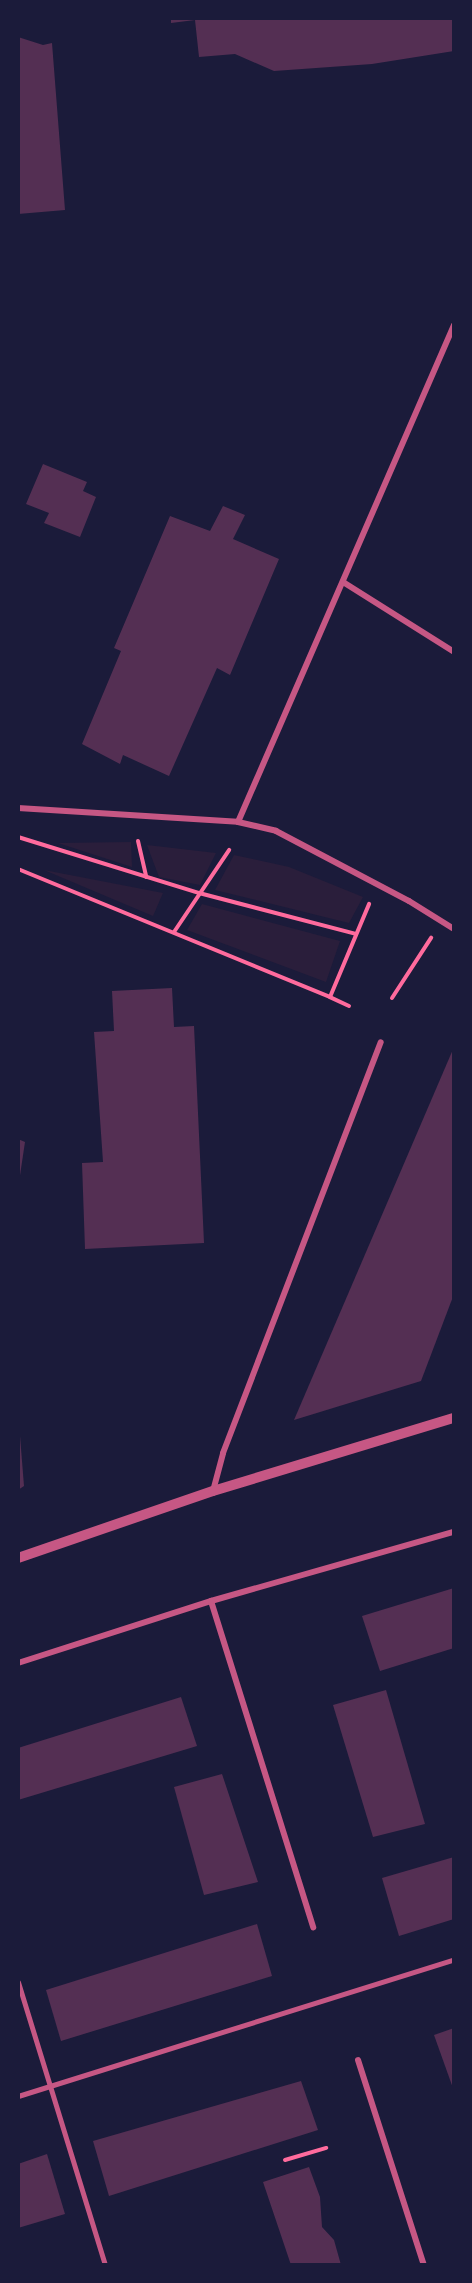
<!DOCTYPE html>
<style>
body{margin:0}
#map{position:relative;width:472px;height:2283px;overflow:hidden;background:#1b1b3a;font-family:Montserrat,sans-serif}
div>[style]{position:absolute}
.green>*{inset:0;background:#2a1e3b}
.building>*{inset:0;background:#542f53}
.path>*{height:4px;margin:-2px;padding:0 2px;transform-origin:2px;border-radius:2px;background:#ff6b9d}
.pedestrian>*{height:5px;margin:-2.5px;padding:0 2.5px;transform-origin:2.5px;border-radius:2.5px;background:#c65784}
.minor>*{height:6px;margin:-3px;padding:0 3px;transform-origin:3px;border-radius:3px;background:#c65784}
.tertiary>*{height:10px;margin:-5px;padding:0 5px;transform-origin:5px;border-radius:5px;background:#c65784}
span{translate:-50% -50%;white-space:nowrap;text-align:center;line-height:1.15;-webkit-text-stroke:4.5px #1b1b3a;paint-order:stroke}
.frame{position:absolute;inset:0;border:20px solid #1b1b3a;pointer-events:none}
</style>
<div id="map">
<div class="green">
<i style="clip-path:polygon(131px 842px,132px 867px,58px 843px)"></i>
<i style="clip-path:polygon(147px 845px,216px 853px,200px 885px,159px 877px)"></i>
<i style="clip-path:polygon(234px 855px,289px 867px,363px 897px,349px 923px,215px 890px)"></i>
<i style="clip-path:polygon(44px 870px,163px 893px,153px 916px)"></i>
<i style="clip-path:polygon(202px 904px,340px 941px,326px 982px,187px 930px)"></i>
</div>
<div class="building">
<i style="clip-path:polygon(171px 18px,454px 18px,454px 51px,372px 64px,274px 71px,235px 54px,199px 57px,195px 20px,171px 23px)"></i>
<i style="clip-path:polygon(18px 37px,43px 45px,52px 43px,65px 210px,18px 214px)"></i>
<i style="clip-path:polygon(43px 464px,87px 482px,83px 491px,96px 497px,80px 537px,44px 523px,49px 513px,26px 504px)"></i>
<i style="clip-path:polygon(223px 506px,245px 515px,233px 539px,279px 559px,230px 675px,217px 668px,169px 776px,123px 755px,120px 764px,82px 744px,121px 651px,114px 648px,170px 516px,210px 531px)"></i>
<i style="clip-path:polygon(172px 988px,174px 1027px,194px 1026px,204px 1243px,85px 1249px,82px 1163px,103px 1162px,94px 1032px,114px 1031px,112px 991px)"></i>
<i style="clip-path:polygon(454px 1047px,454px 1294px,421px 1381px,294px 1420px)"></i>
<i style="clip-path:polygon(18px 1139px,25px 1142px,19px 1182px,18px 1182px)"></i>
<i style="clip-path:polygon(18px 1411px,24px 1486px,18px 1490px)"></i>
<i style="clip-path:polygon(454px 1588px,454px 1648px,380px 1671px,362px 1616px)"></i>
<i style="clip-path:polygon(386px 1690px,425px 1824px,373px 1837px,333px 1705px)"></i>
<i style="clip-path:polygon(181px 1697px,197px 1746px,18px 1800px,18px 1748px)"></i>
<i style="clip-path:polygon(222px 1774px,258px 1882px,204px 1895px,174px 1787px)"></i>
<i style="clip-path:polygon(454px 1857px,454px 1919px,399px 1936px,382px 1878px)"></i>
<i style="clip-path:polygon(257px 1924px,272px 1976px,61px 2041px,46px 1990px)"></i>
<i style="clip-path:polygon(454px 2028px,454px 2091px,434px 2035px)"></i>
<i style="clip-path:polygon(301px 2081px,318px 2130px,109px 2196px,93px 2141px)"></i>
<i style="clip-path:polygon(47px 2154px,65px 2214px,18px 2228px,18px 2164px)"></i>
<i style="clip-path:polygon(309px 2167px,320px 2197px,322px 2227px,334px 2240px,341px 2265px,291px 2265px,263px 2182px)"></i>
</div>
<div class="path">
<i style="left:18px;top:837px;width:189px;rotate:17.2deg"></i>
<i style="left:199px;top:893px;width:162px;rotate:14.6deg"></i>
<i style="left:138px;top:841px;width:37px;rotate:77deg"></i>
<i style="left:18px;top:869px;width:337px;rotate:22.3deg"></i>
<i style="left:174px;top:932px;width:99px;rotate:-56.1deg"></i>
<i style="left:392px;top:998px;width:72px;rotate:-57deg"></i>
<i style="left:349px;top:1006px;width:21px;rotate:-155deg"></i>
<i style="left:330px;top:997px;width:101px;rotate:-67.2deg"></i>
<i style="left:285px;top:2160px;width:43px;rotate:-16.3deg"></i>
</div>
<div class="pedestrian">
<i style="left:18px;top:1982px;width:296px;rotate:72.9deg"></i>
<i style="left:18px;top:2096px;width:457px;rotate:-17.4deg"></i>
</div>
<div class="minor">
<i style="left:343px;top:582px;width:131px;rotate:32.2deg"></i>
<i style="left:18px;top:808px;width:220px;rotate:3.6deg"></i>
<i style="left:238px;top:822px;width:39px;rotate:13deg"></i>
<i style="left:276px;top:831px;width:150px;rotate:27.8deg"></i>
<i style="left:409px;top:901px;width:53px;rotate:31.9deg"></i>
<i style="left:238px;top:822px;width:542px;rotate:-66.51deg"></i>
<i style="left:213px;top:1491px;width:39px;rotate:-75deg"></i>
<i style="left:223px;top:1453px;width:440px;rotate:-69deg"></i>
<i style="left:211px;top:1601px;width:342px;rotate:72.6deg"></i>
<i style="left:18px;top:1663px;width:203px;rotate:-17.8deg"></i>
<i style="left:211px;top:1601px;width:253px;rotate:-15.9deg"></i>
<i style="left:358px;top:2060px;width:215px;rotate:72.2deg"></i>
</div>
<div class="tertiary">
<i style="left:18px;top:1558px;width:206px;rotate:-19deg"></i>
<i style="left:213px;top:1491px;width:252px;rotate:-16.9deg"></i>
</div>
<div class="frame"></div>
</div>
